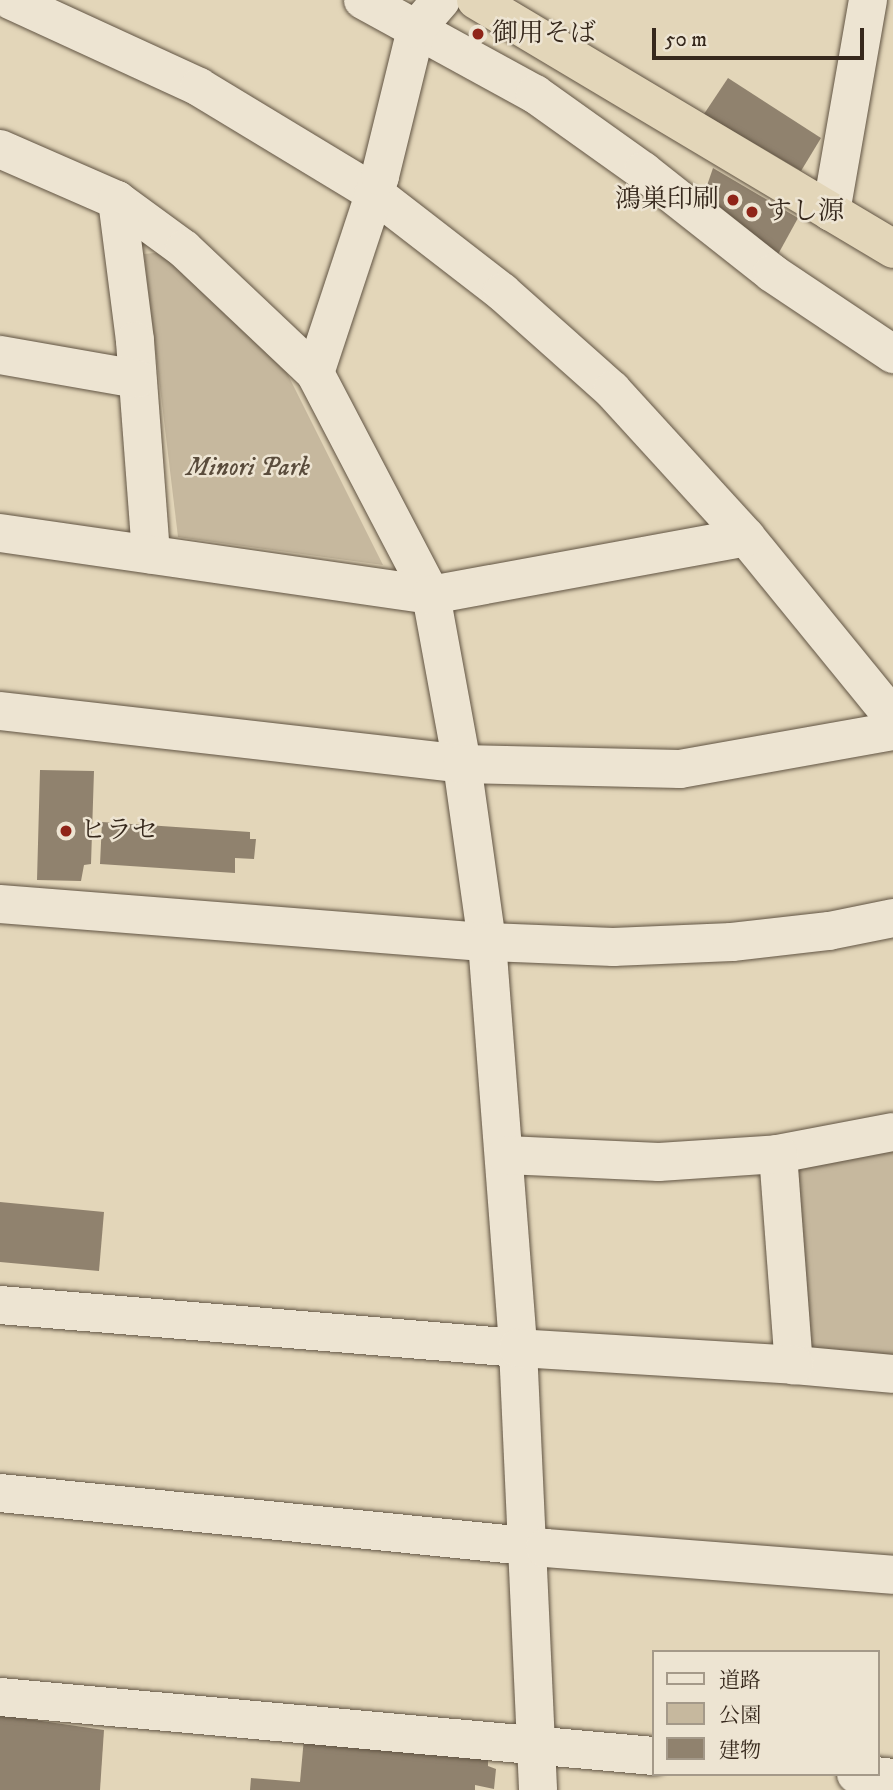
<!DOCTYPE html>
<meta charset="utf-8">
<style>
body{margin:0}
#map{position:relative;width:893px;height:1790px;overflow:hidden;background:#e3d6b9;font-family:"IM FELL DW Pica","Noto Serif JP",serif}
div>[style]{position:absolute}
.green>*{inset:0;background:#c6b89e}
.building>*{inset:0;background:#90826e}
.roads{filter:drop-shadow(0 0 2px #615443) drop-shadow(0 0 2px #615443)}
.minor>*{height:38px;margin:-19px;padding:0 19px;transform-origin:19px;border-radius:19px;background:#ede4d2}
.highway>*{height:38px;margin:-19px;padding:0 19px;transform-origin:19px;border-radius:19px;background:#e3d6b9}
.dots>*{width:19px;height:19px;translate:-50% -50%;box-sizing:border-box;border:4px solid #ede4d2;border-radius:50%}
span{translate:-50% -50%;white-space:nowrap;text-align:center;line-height:1.15;-webkit-text-stroke:5px #ede4d2;paint-order:stroke}
.poi-label{font-size:26px;color:#36281c}
.left{translate:0 -50%;text-align:left}
.right{translate:-100% -50%;text-align:right}
.park-label{font-size:26px;color:#5a4c3c;font-style:italic}
.legend{position:absolute;left:652px;top:1650px;width:228px;height:126px;box-sizing:border-box;background:#ede4d2;border:2px solid #a49989;margin:0;padding:9px 12px;list-style:none;font-size:21px;color:#36281c}
.legend li{display:flex;align-items:center;gap:14px;height:35px}
.legend b{width:35px;border:2px solid #a49989}
.scale{position:absolute;left:652px;top:28px;width:212px;height:32px;box-sizing:border-box;border:4px solid #36281c;border-top:0;padding-left:9px;font-size:21px;line-height:24px;white-space:nowrap;color:#36281c;-webkit-text-stroke:5px #ede4d2;paint-order:stroke}
</style>
<div id="map">
<div class="green">
<i style="clip-path:polygon(175px 251px,282px 363px,383px 565px,178px 537px,144px 254px)"></i>
<i style="clip-path:polygon(893px 1146px,893px 1364px,804px 1355px,792px 1176px,806px 1161px)"></i>
</div>
<div class="building">
<i style="clip-path:polygon(728px 78px,821px 138px,801px 171px,704px 114px)"></i>
<i style="clip-path:polygon(713px 168px,798px 218px,776px 258px,702px 200px)"></i>
<i style="clip-path:polygon(40px 770px,94px 771px,91px 864px,84px 865px,81px 881px,37px 880px)"></i>
<i style="clip-path:polygon(102px 822px,250px 832px,250px 839px,256px 839px,254px 859px,235px 858px,235px 873px,100px 864px)"></i>
<i style="clip-path:polygon(0 1202px,104px 1212px,99px 1271px,0 1262px)"></i>
<i style="clip-path:polygon(0 1715px,104px 1730px,100px 1790px,0 1790px)"></i>
<i style="clip-path:polygon(304px 1738px,488px 1757px,488px 1766px,496px 1769px,494px 1789px,475px 1785px,475px 1790px,250px 1790px,251px 1778px,300px 1782px)"></i>
</div>
<div class="roads">
<div class="minor">
<i style="left:10px;top:0;width:208px;rotate:24.7deg"></i>
<i style="left:199px;top:87px;width:205px;rotate:31.2deg"></i>
<i style="left:374px;top:193px;width:162px;rotate:37.7deg"></i>
<i style="left:502px;top:292px;width:147px;rotate:41.7deg"></i>
<i style="left:612px;top:390px;width:199px;rotate:47.6deg"></i>
<i style="left:746px;top:537px;width:232px;rotate:50.8deg"></i>
<i style="left:363px;top:0;width:196px;rotate:28.7deg"></i>
<i style="left:535px;top:94px;width:133px;rotate:35.5deg"></i>
<i style="left:643px;top:171px;width:164px;rotate:38.3deg"></i>
<i style="left:772px;top:273px;width:146px;rotate:33.8deg"></i>
<i style="left:0;top:149px;width:128px;rotate:23.6deg"></i>
<i style="left:117px;top:200px;width:83px;rotate:36.2deg"></i>
<i style="left:184px;top:249px;width:180px;rotate:43.4deg"></i>
<i style="left:315px;top:373px;width:250px;rotate:62.4deg"></i>
<i style="left:431px;top:595px;width:172px;rotate:79.6deg"></i>
<i style="left:462px;top:764px;width:180px;rotate:82deg"></i>
<i style="left:487px;top:942px;width:407px;rotate:85.6deg"></i>
<i style="left:518px;top:1348px;width:442px;rotate:87.4deg"></i>
<i style="left:117px;top:200px;width:142px;rotate:82.7deg"></i>
<i style="left:135px;top:341px;width:214px;rotate:85.7deg"></i>
<i style="left:831px;top:212px;width:215px;rotate:-80.1deg"></i>
<i style="left:0;top:355px;width:139px;rotate:9.9deg"></i>
<i style="left:315px;top:373px;width:207px;rotate:-71.7deg"></i>
<i style="left:380px;top:176px;width:151px;rotate:-76.2deg"></i>
<i style="left:416px;top:29px;width:38px;rotate:-49deg"></i>
<i style="left:0;top:533px;width:435px;rotate:8.2deg"></i>
<i style="left:431px;top:595px;width:320px;rotate:-10.4deg"></i>
<i style="left:0;top:711px;width:465px;rotate:6.5deg"></i>
<i style="left:462px;top:764px;width:218px;rotate:1.3deg"></i>
<i style="left:680px;top:769px;width:216px;rotate:-10.1deg"></i>
<i style="left:0;top:904px;width:488px;rotate:4.5deg"></i>
<i style="left:487px;top:942px;width:126px;rotate:2.3deg"></i>
<i style="left:613px;top:947px;width:119px;rotate:-2.4deg"></i>
<i style="left:732px;top:942px;width:98px;rotate:-6.5deg"></i>
<i style="left:829px;top:931px;width:65px;rotate:-11.5deg"></i>
<i style="left:893px;top:1132px;width:117px;rotate:169.2deg"></i>
<i style="left:778px;top:1154px;width:212px;rotate:85.7deg"></i>
<i style="left:794px;top:1365px;width:99px;rotate:5.2deg"></i>
<i style="left:506px;top:1155px;width:153px;rotate:2.6deg"></i>
<i style="left:659px;top:1162px;width:119px;rotate:-3.8deg"></i>
<i style="left:0;top:1305px;width:520px;rotate:4.75deg"></i>
<i style="left:518px;top:1348px;width:277px;rotate:3.5deg"></i>
<i style="left:0;top:1493px;width:548px;rotate:5.76deg"></i>
<i style="left:545px;top:1548px;width:349px;rotate:4.4deg"></i>
<i style="left:0;top:1697px;width:656px;rotate:5.16deg"></i>
<i style="left:856px;top:1774px;width:37px;rotate:6deg"></i>
</div>
<div class="highway">
<i style="left:476px;top:0;width:486px;rotate:30.8deg"></i>
</div>
</div>
<div class="dots">
<i style="left:478px;top:34px;background:#8f2418"></i>
<i style="left:733px;top:200px;background:#8f2418"></i>
<i style="left:752px;top:212px;background:#8f2418"></i>
<i style="left:66px;top:831px;background:#8f2418"></i>
</div>
<div class="poi-label">
<span class="left" style="left:492px;top:34px">御用そば</span>
<span class="right" style="left:719px;top:200px">鴻巣印刷</span>
<span class="left" style="left:766px;top:212px">すし源</span>
<span class="left" style="left:80px;top:831px">ヒラセ</span>
</div>
<div class="park-label">
<span style="left:248px;top:468px">Minori Park</span>
</div>
<ul class="legend">
<li><b style="height:9px;background:#ede4d2"></b>道路</li>
<li><b style="height:19px;background:#c6b89e"></b>公園</li>
<li><b style="height:19px;background:#90826e"></b>建物</li>
</ul>
<div class="scale">50 m</div>
</div>
